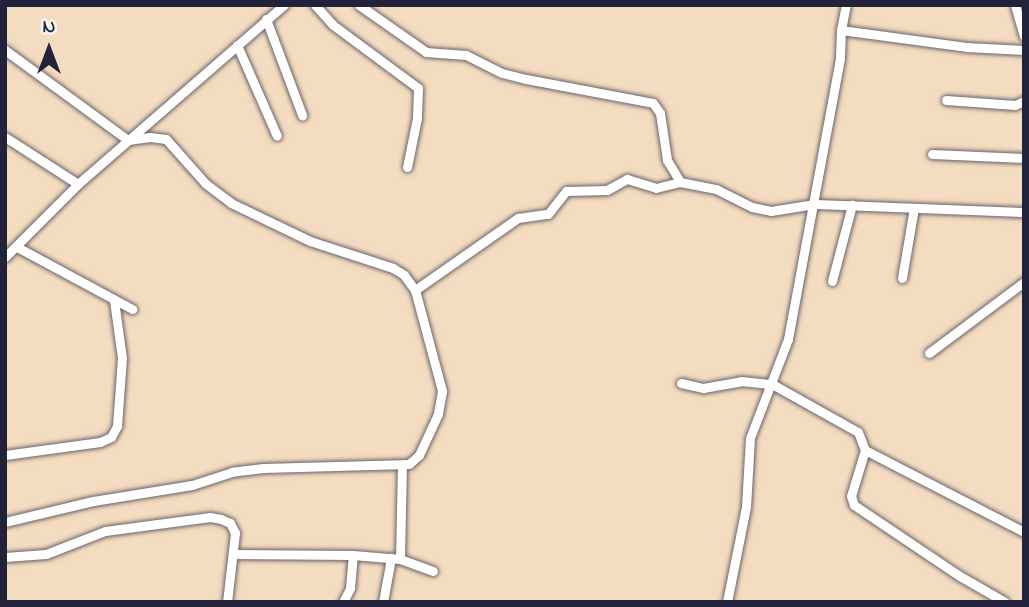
<!DOCTYPE html>
<style>
body{margin:0}
#map{position:relative;width:1029px;height:607px;overflow:hidden;background:#f3dcc0;font-family:"Indie Flower",sans-serif}
div>[style]{position:absolute}
.roads{filter:drop-shadow(0 0 2px #6b636a) drop-shadow(0 0 2px #6b636a)}
.minor>*{height:9px;margin:-4.5px;padding:0 4.5px;transform-origin:4.5px;border-radius:4.5px;background:#fff}
span{translate:-50% -50%;white-space:nowrap;text-align:center;line-height:1.15;-webkit-text-stroke:6px #f6f6f2;paint-order:stroke}
.frame{position:absolute;inset:0;border:7px solid #22223b;pointer-events:none}
.north{position:absolute;left:14px;top:14px;width:70px;height:70px;-webkit-text-stroke:5px #f6f6f2;paint-order:stroke;rotate:0deg;font-size:19px;font-weight:700;line-height:28px;text-align:center;color:#22223b}
.north::after{content:'';display:block;margin:auto;width:24px;height:32px;background:#22223b;clip-path:polygon(50% 0,100% 100%,50% 72%,0 100%)}
</style>
<div id="map">
<div class="roads">
<div class="minor">
<i style="left:315px;top:5px;width:27px;rotate:48deg"></i>
<i style="left:333px;top:25px;width:106px;rotate:36.5deg"></i>
<i style="left:418px;top:88px;width:30px;rotate:92deg"></i>
<i style="left:417px;top:118px;width:50px;rotate:101.5deg"></i>
<i style="left:359px;top:5px;width:82px;rotate:35deg"></i>
<i style="left:426px;top:52px;width:40px;rotate:4.3deg"></i>
<i style="left:466px;top:55px;width:40px;rotate:26.6deg"></i>
<i style="left:502px;top:73px;width:25px;rotate:14deg"></i>
<i style="left:526px;top:79px;width:129px;rotate:10.7deg"></i>
<i style="left:653px;top:103px;width:12px;rotate:55deg"></i>
<i style="left:660px;top:113px;width:48px;rotate:81.5deg"></i>
<i style="left:667px;top:160px;width:26px;rotate:59deg"></i>
<i style="left:1015px;top:5px;width:32px;rotate:74deg"></i>
<i style="left:266px;top:19px;width:103px;rotate:69.4deg"></i>
<i style="left:841px;top:30px;width:126px;rotate:7.7deg"></i>
<i style="left:966px;top:47px;width:58px;rotate:3deg"></i>
<i style="left:237px;top:45px;width:99px;rotate:66.3deg"></i>
<i style="left:5px;top:50px;width:152px;rotate:36.2deg"></i>
<i style="left:128px;top:140px;width:22px;rotate:-8deg"></i>
<i style="left:150px;top:137px;width:16px;rotate:7deg"></i>
<i style="left:166px;top:139px;width:60px;rotate:48.4deg"></i>
<i style="left:206px;top:184px;width:31px;rotate:37deg"></i>
<i style="left:231px;top:203px;width:88px;rotate:25.7deg"></i>
<i style="left:310px;top:241px;width:87px;rotate:18deg"></i>
<i style="left:393px;top:268px;width:13px;rotate:32deg"></i>
<i style="left:404px;top:275px;width:19px;rotate:54deg"></i>
<i style="left:415px;top:290px;width:105px;rotate:75deg"></i>
<i style="left:442px;top:391px;width:23px;rotate:100deg"></i>
<i style="left:438px;top:414px;width:45px;rotate:114.9deg"></i>
<i style="left:419px;top:455px;width:13px;rotate:138deg"></i>
<i style="left:409px;top:464px;width:146px;rotate:178.4deg"></i>
<i style="left:263px;top:468px;width:31px;rotate:173deg"></i>
<i style="left:232px;top:472px;width:42px;rotate:162deg"></i>
<i style="left:192px;top:485px;width:100px;rotate:170.8deg"></i>
<i style="left:93px;top:501px;width:90px;rotate:166.6deg"></i>
<i style="left:946px;top:100px;width:69px;rotate:4.1deg"></i>
<i style="left:1015px;top:105px;width:10px;rotate:-24deg"></i>
<i style="left:5px;top:137px;width:87px;rotate:32.8deg"></i>
<i style="left:932px;top:154px;width:92px;rotate:2.5deg"></i>
<i style="left:17px;top:247px;width:131px;rotate:28.3deg"></i>
<i style="left:5px;top:257px;width:103px;rotate:-45deg"></i>
<i style="left:78px;top:184px;width:273px;rotate:-41deg"></i>
<i style="left:902px;top:278px;width:71px;rotate:-80.3deg"></i>
<i style="left:832px;top:281px;width:79px;rotate:-75.3deg"></i>
<i style="left:415px;top:290px;width:126px;rotate:-35deg"></i>
<i style="left:518px;top:218px;width:30px;rotate:-8deg"></i>
<i style="left:548px;top:214px;width:29px;rotate:-52deg"></i>
<i style="left:566px;top:191px;width:41px;rotate:-1.4deg"></i>
<i style="left:607px;top:190px;width:23px;rotate:-29deg"></i>
<i style="left:627px;top:179px;width:30px;rotate:17deg"></i>
<i style="left:656px;top:188px;width:25px;rotate:-14deg"></i>
<i style="left:680px;top:182px;width:37px;rotate:11deg"></i>
<i style="left:716px;top:189px;width:40px;rotate:26.6deg"></i>
<i style="left:752px;top:207px;width:19px;rotate:12deg"></i>
<i style="left:771px;top:211px;width:44px;rotate:-9.2deg"></i>
<i style="left:814px;top:204px;width:210px;rotate:2.2deg"></i>
<i style="left:929px;top:353px;width:119px;rotate:-36.8deg"></i>
<i style="left:681px;top:383px;width:23px;rotate:13deg"></i>
<i style="left:703px;top:388px;width:39px;rotate:-10deg"></i>
<i style="left:741px;top:381px;width:31px;rotate:6deg"></i>
<i style="left:772px;top:384px;width:98px;rotate:29.2deg"></i>
<i style="left:858px;top:432px;width:19px;rotate:69deg"></i>
<i style="left:865px;top:450px;width:48px;rotate:106.9deg"></i>
<i style="left:851px;top:496px;width:9px;rotate:72deg"></i>
<i style="left:854px;top:505px;width:125px;rotate:33.9deg"></i>
<i style="left:958px;top:575px;width:54px;rotate:29.9deg"></i>
<i style="left:865px;top:450px;width:179px;rotate:27.3deg"></i>
<i style="left:5px;top:455px;width:96px;rotate:-7.8deg"></i>
<i style="left:100px;top:442px;width:12px;rotate:-24deg"></i>
<i style="left:111px;top:437px;width:13px;rotate:-61deg"></i>
<i style="left:117px;top:426px;width:68px;rotate:-85.8deg"></i>
<i style="left:122px;top:358px;width:59px;rotate:-97.9deg"></i>
<i style="left:233px;top:554px;width:120px;rotate:0.5deg"></i>
<i style="left:353px;top:555px;width:47px;rotate:4.9deg"></i>
<i style="left:400px;top:559px;width:35px;rotate:20deg"></i>
<i style="left:5px;top:557px;width:41px;rotate:-4.2deg"></i>
<i style="left:46px;top:554px;width:63px;rotate:-21.3deg"></i>
<i style="left:105px;top:531px;width:106px;rotate:-7.6deg"></i>
<i style="left:210px;top:517px;width:11px;rotate:10deg"></i>
<i style="left:221px;top:519px;width:10px;rotate:24deg"></i>
<i style="left:230px;top:523px;width:11px;rotate:63deg"></i>
<i style="left:235px;top:533px;width:69px;rotate:96.6deg"></i>
<i style="left:400px;top:559px;width:94px;rotate:-88.8deg"></i>
<i style="left:343px;top:602px;width:16px;rotate:-63deg"></i>
<i style="left:350px;top:588px;width:33px;rotate:-85deg"></i>
<i style="left:383px;top:602px;width:45px;rotate:-79.7deg"></i>
<i style="left:727px;top:602px;width:97px;rotate:-78.7deg"></i>
<i style="left:746px;top:507px;width:69px;rotate:-86.7deg"></i>
<i style="left:750px;top:438px;width:106px;rotate:-69deg"></i>
<i style="left:788px;top:339px;width:286px;rotate:-79.5deg"></i>
<i style="left:840px;top:58px;width:28px;rotate:-88deg"></i>
<i style="left:841px;top:30px;width:25px;rotate:-79deg"></i>
</div>
</div>
<div class="frame"></div>
<div class="north">N</div>
</div>
